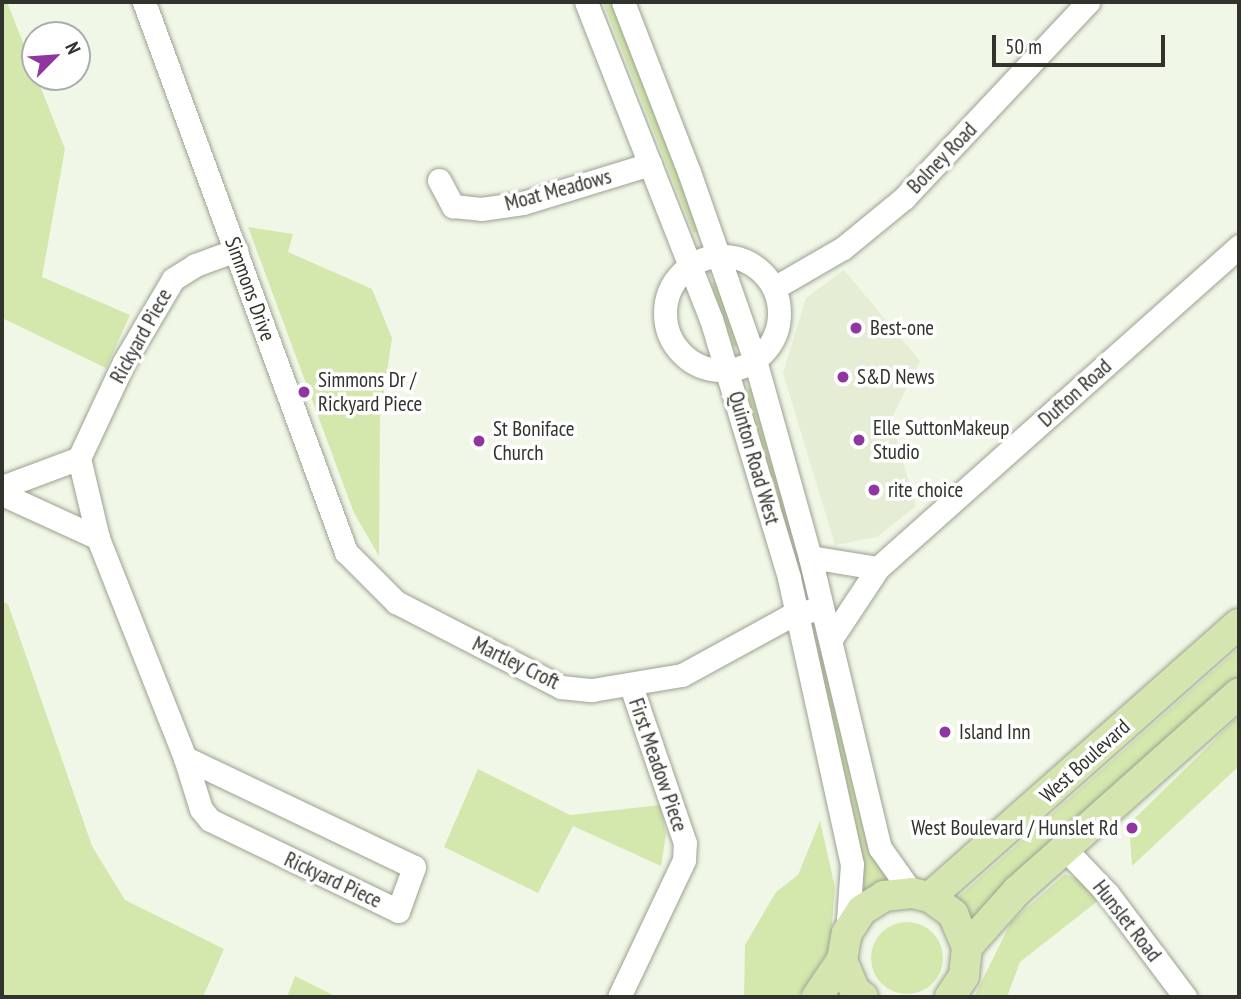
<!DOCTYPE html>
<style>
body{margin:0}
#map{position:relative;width:1241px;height:999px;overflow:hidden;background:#f1f7e6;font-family:"PT Sans Narrow",sans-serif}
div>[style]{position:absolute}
.built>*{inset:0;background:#e5edd5}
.green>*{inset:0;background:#d4e7ad}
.round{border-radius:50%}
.roads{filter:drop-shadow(0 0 2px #9ca192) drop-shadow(0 0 2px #9ca192)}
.minor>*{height:23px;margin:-11.5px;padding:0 11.5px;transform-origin:11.5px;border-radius:11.5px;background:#fff}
.minor>.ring{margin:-11.5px;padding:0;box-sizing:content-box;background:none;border:23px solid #fff;border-radius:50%}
.major>*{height:30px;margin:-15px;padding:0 15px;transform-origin:15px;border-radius:15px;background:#d5e5b0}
.dots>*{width:19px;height:19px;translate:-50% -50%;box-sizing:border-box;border:4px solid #fff;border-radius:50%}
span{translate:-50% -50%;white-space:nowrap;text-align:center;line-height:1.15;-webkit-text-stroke:7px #fff;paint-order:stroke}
.street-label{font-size:21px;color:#31332c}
.poi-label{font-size:21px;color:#31332c}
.left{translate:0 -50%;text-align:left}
.right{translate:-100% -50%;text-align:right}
.frame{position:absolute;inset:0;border:4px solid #31332c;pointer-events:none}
.north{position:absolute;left:21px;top:21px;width:70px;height:70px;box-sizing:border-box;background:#fff;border:2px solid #adadab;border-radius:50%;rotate:65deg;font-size:19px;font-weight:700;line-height:28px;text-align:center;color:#31332c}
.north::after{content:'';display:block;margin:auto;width:24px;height:32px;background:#9036a0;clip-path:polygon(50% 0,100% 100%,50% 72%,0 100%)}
.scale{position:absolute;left:992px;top:35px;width:173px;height:32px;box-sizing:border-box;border:4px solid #31332c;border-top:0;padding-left:9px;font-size:21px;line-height:24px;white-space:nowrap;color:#31332c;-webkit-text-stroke:5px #fff;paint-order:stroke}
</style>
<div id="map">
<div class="built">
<i style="clip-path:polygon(844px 270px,920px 361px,891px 420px,916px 506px,877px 537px,835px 545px,783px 373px,806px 298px)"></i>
</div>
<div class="green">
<i style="clip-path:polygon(2px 2px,7px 2px,65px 149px,42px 277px,130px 315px,106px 368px,2px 318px)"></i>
<i style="clip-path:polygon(603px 2px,615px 2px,703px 228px,699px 233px,693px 232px)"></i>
<i style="clip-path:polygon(248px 227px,293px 234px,288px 252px,372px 289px,392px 338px,380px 418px,379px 556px,354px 513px)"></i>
<i style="clip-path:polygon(714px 281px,721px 282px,739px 347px,733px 346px,712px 286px)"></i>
<i style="clip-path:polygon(750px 388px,756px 388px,794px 531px,787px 531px,746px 391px)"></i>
<i style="clip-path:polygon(2px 602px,8px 604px,92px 846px,125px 900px,224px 949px,203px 997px,2px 997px)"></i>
<i style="clip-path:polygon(1239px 648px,1239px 678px,973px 921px,956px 899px)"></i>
<i style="clip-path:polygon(821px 650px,826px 656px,863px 825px,894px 882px,865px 894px,854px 825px,817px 655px)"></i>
<i style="clip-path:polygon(1239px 716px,1239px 766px,1132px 866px,1129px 824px)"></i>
<i style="clip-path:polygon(478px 769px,570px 815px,660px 805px,666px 834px,661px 866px,573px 826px,538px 893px,444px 847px)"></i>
<i style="clip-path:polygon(820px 821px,835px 887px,830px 948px,798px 997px,744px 997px,745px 945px,776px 892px,798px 875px)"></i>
<i style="clip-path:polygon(1065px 874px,1080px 880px,1099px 900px,1020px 962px,1007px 997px,974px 997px,1011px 922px)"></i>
<i class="round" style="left:871px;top:922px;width:72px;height:72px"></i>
<i style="clip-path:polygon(295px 976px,337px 997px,287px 997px)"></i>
</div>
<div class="roads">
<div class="minor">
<i style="left:144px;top:2px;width:586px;rotate:69.83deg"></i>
<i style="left:346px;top:552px;width:71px;rotate:45deg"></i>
<i style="left:396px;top:602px;width:186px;rotate:27.3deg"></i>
<i style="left:561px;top:687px;width:31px;rotate:6deg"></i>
<i style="left:592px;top:690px;width:91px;rotate:-9.5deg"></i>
<i style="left:682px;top:675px;width:121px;rotate:-28.7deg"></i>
<i style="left:788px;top:617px;width:35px;rotate:-16deg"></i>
<i style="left:586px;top:2px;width:341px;rotate:68.5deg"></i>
<i style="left:711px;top:319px;width:270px;rotate:73.2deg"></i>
<i style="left:789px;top:578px;width:293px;rotate:77.6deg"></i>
<i style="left:852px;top:864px;width:69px;rotate:94.1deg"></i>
<i style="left:623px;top:2px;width:182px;rotate:68.8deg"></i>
<i style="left:689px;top:172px;width:199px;rotate:70.7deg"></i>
<i style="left:755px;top:360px;width:205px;rotate:74.4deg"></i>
<i style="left:810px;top:557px;width:299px;rotate:76.5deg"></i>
<i style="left:880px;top:848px;width:55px;rotate:54.6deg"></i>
<i style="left:439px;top:180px;width:30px;rotate:62deg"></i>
<i style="left:453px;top:206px;width:28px;rotate:6deg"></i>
<i style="left:481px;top:209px;width:42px;rotate:-8.1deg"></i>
<i style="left:523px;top:203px;width:133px;rotate:-17.1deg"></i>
<i class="ring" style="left:665px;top:256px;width:91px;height:91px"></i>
<i style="left:774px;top:288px;width:80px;rotate:-30.1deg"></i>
<i style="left:843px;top:248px;width:79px;rotate:-39.3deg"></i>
<i style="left:904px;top:198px;width:269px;rotate:-46.8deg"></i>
<i style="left:2px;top:487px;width:82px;rotate:-20.6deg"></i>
<i style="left:2px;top:494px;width:106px;rotate:24.6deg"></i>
<i style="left:810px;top:557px;width:69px;rotate:9.2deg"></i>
<i style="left:831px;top:639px;width:85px;rotate:-56.5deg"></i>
<i style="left:878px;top:568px;width:484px;rotate:-41.7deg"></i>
<i style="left:185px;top:758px;width:53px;rotate:72.6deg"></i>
<i style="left:201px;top:809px;width:14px;rotate:51deg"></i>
<i style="left:210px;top:820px;width:209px;rotate:25.8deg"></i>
<i style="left:398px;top:911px;width:47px;rotate:-70deg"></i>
<i style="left:414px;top:867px;width:254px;rotate:-154.5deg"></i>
<i style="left:185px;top:758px;width:237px;rotate:-111.6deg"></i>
<i style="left:98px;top:538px;width:82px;rotate:-103.4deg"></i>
<i style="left:79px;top:458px;width:106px;rotate:-64.9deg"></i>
<i style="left:124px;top:362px;width:96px;rotate:-59.4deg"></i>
<i style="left:173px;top:279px;width:26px;rotate:-32deg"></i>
<i style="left:195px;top:265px;width:44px;rotate:-20.1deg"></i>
<i style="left:1065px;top:849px;width:62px;rotate:46.3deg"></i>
<i style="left:1108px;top:894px;width:129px;rotate:53.2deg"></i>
<i style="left:619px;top:997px;width:152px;rotate:-64.6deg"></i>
<i style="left:684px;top:860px;width:17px;rotate:-87deg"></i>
<i style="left:685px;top:843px;width:166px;rotate:-109deg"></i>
</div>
<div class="major">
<i style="left:930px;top:897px;width:412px;rotate:-41.5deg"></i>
<i style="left:967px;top:947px;width:75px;rotate:-48.2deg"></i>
<i style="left:1017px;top:891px;width:297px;rotate:-41.7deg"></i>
<i style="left:817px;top:997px;width:45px;rotate:-56deg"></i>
<i style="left:863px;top:997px;width:10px;rotate:-143deg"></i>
<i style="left:855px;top:991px;width:34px;rotate:-113deg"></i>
<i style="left:842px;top:960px;width:27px;rotate:-80deg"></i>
<i style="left:847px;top:933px;width:27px;rotate:-57deg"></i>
<i style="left:862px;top:910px;width:26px;rotate:-32deg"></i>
<i style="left:884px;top:896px;width:28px;rotate:-6deg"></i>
<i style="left:912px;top:893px;width:18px;rotate:13deg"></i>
<i style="left:930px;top:897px;width:29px;rotate:36deg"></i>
<i style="left:953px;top:914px;width:36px;rotate:67deg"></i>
<i style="left:967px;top:947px;width:29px;rotate:96deg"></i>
<i style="left:964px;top:976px;width:25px;rotate:124deg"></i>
</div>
</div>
<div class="dots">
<i style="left:856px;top:328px;background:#9036a0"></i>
<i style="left:843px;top:377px;background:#9036a0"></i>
<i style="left:304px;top:392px;background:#9036a0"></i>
<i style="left:859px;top:440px;background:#9036a0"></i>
<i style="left:479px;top:441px;background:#9036a0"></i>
<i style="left:874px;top:490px;background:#9036a0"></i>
<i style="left:945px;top:732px;background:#9036a0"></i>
<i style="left:1132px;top:828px;background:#9036a0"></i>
</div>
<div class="street-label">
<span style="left:942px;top:158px;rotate:-46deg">Bolney Road</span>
<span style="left:558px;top:190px;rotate:-15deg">Moat Meadows</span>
<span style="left:250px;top:289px;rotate:70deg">Simmons Drive</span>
<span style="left:141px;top:336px;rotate:-61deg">Rickyard Piece</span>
<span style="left:1075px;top:393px;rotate:-42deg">Dufton Road</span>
<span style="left:754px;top:458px;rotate:74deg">Quinton Road West</span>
<span style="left:516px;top:663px;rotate:26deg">Martley Croft</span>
<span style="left:1085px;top:761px;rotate:-42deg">West Boulevard</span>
<span style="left:658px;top:765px;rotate:71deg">First Meadow Piece</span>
<span style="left:333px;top:880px;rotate:25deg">Rickyard Piece</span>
<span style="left:1127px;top:921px;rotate:52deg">Hunslet Road</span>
</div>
<div class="poi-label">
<span class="left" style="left:870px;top:328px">Best-one</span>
<span class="left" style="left:857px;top:377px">S&amp;D News</span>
<span class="left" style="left:318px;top:392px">Simmons Dr /<br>Rickyard Piece</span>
<span class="left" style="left:873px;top:440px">Elle SuttonMakeup<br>Studio</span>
<span class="left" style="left:493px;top:441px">St Boniface<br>Church</span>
<span class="left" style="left:888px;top:490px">rite choice</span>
<span class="left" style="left:959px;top:732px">Island Inn</span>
<span class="right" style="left:1118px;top:828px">West Boulevard / Hunslet Rd</span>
</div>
<div class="frame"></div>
<div class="north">N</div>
<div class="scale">50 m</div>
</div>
